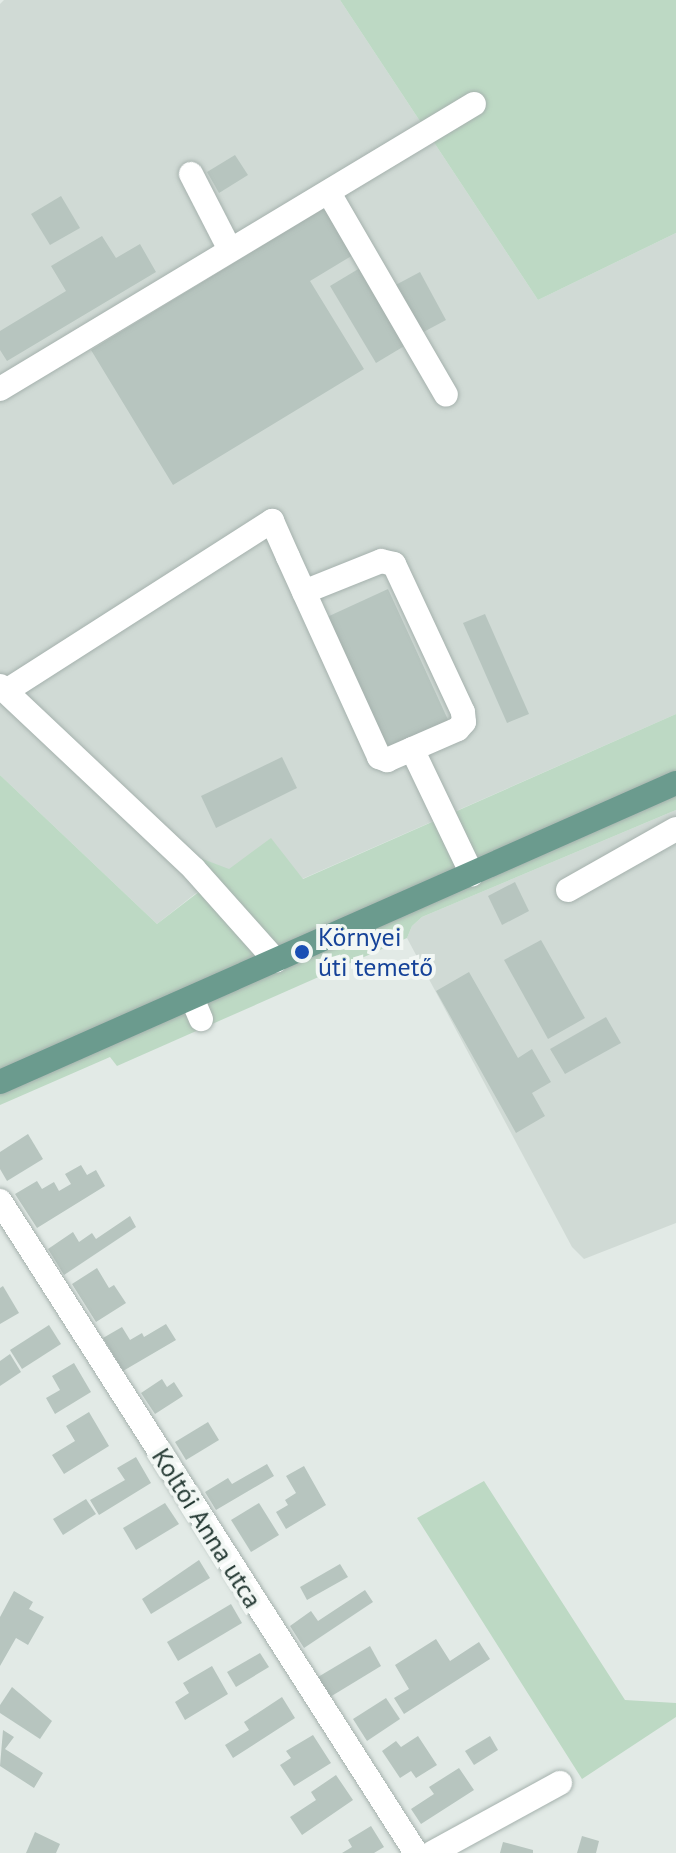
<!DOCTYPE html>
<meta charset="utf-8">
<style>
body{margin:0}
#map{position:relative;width:676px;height:1853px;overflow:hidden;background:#e2eae6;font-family:"PT Sans",sans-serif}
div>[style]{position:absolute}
.built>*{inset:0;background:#d0dad5}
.green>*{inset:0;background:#bdd9c4}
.building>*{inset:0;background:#b7c5bf}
.roads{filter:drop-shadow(0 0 2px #a5b1ad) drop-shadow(0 0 2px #a5b1ad)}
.minor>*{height:24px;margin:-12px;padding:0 12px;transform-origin:12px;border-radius:12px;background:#fff}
.major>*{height:24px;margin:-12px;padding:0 12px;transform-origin:12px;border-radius:12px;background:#6b9b8e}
.dots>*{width:22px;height:22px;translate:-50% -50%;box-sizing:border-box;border:4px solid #f2f7f4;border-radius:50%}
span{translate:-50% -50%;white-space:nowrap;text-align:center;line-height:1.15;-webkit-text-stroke:8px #f2f7f4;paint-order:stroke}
.transit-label{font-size:26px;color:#164399}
.left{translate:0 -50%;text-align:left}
.street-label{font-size:26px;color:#243933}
</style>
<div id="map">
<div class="built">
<i style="clip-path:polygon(4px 0,340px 0,538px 300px,676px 233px,676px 714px,302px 879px,200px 890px,157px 924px,0 775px,0 4px)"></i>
<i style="clip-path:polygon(676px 810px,676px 1223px,584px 1259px,572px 1247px,407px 938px,412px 926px,422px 917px)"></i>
</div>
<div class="green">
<i style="clip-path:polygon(340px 0,676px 0,676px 233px,538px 300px)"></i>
<i style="clip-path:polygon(676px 714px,676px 810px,422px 917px,412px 926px,407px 938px,117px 1066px,110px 1057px,0 1105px,0 775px,157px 924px,200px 891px,183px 872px,200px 858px,229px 869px,271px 838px,303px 879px)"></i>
<i style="clip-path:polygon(484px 1481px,625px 1700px,676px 1703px,676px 1717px,582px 1779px,417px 1518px)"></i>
</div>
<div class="building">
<i style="clip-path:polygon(235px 155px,248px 175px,219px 193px,207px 172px)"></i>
<i style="clip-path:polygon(61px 196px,80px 228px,50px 245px,31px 214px)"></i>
<i style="clip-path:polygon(324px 208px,353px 255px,310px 281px,364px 369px,173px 485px,91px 350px)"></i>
<i style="clip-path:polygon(102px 236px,116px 258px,140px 244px,156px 272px,7px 361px,0 350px,0 331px,66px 291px,51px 266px)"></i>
<i style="clip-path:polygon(360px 268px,406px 345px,376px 363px,330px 286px)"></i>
<i style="clip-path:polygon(420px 272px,446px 320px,416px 336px,390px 288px)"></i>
<i style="clip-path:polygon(388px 589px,449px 722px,388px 750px,327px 617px)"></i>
<i style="clip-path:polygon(485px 614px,529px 714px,507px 723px,463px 623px)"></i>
<i style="clip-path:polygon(282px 757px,297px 788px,216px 828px,201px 796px)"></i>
<i style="clip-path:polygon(515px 882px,529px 911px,502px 925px,488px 896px)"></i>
<i style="clip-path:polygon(541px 940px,585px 1018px,548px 1039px,504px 960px)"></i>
<i style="clip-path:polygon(469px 972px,518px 1058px,532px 1049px,551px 1082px,532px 1093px,545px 1116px,516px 1133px,436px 991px)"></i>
<i style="clip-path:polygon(606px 1017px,621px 1043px,565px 1074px,550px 1049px)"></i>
<i style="clip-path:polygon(28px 1134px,43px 1159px,7px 1181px,0 1169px,0 1152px)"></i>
<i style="clip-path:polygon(81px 1165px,87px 1175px,96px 1170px,105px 1186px,37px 1228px,15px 1194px,37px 1181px,42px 1189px,54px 1182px,59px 1191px,71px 1184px,65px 1174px)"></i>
<i style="clip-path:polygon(130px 1216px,136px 1227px,64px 1275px,48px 1249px,73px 1232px,79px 1242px,92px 1233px,96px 1239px)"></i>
<i style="clip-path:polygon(97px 1268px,109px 1288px,114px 1285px,126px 1303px,96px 1322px,72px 1284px)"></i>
<i style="clip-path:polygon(3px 1286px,19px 1313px,0 1324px,0 1288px)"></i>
<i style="clip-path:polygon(166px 1324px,176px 1340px,123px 1371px,103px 1338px,122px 1327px,130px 1340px,142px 1333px,144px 1337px)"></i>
<i style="clip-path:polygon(49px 1325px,61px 1344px,22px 1369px,10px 1350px)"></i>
<i style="clip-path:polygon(10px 1354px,21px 1372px,0 1386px,0 1361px)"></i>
<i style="clip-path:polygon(74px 1363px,91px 1392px,55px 1414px,46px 1398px,60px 1390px,52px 1376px)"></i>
<i style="clip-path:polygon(162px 1379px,167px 1387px,174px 1382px,183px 1396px,155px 1414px,141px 1393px)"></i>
<i style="clip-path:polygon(89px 1412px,109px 1446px,64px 1474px,52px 1455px,75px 1441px,66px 1426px)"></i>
<i style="clip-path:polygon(208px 1422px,219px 1440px,186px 1460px,175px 1442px)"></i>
<i style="clip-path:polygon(136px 1457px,151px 1483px,99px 1515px,90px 1500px,125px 1480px,117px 1468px)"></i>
<i style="clip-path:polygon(267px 1464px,274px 1476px,216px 1510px,205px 1492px,228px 1478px,232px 1484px)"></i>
<i style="clip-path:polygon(304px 1466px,326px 1505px,286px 1529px,276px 1512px,288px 1505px,285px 1500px,296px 1493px,286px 1476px)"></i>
<i style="clip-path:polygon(86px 1499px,96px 1514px,63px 1535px,53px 1519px)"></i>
<i style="clip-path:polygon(165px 1503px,179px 1524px,136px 1550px,123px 1528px)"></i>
<i style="clip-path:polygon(259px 1503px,279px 1535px,251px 1552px,231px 1520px)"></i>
<i style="clip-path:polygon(199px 1560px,210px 1578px,151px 1614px,142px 1599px)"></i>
<i style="clip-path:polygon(340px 1564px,348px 1577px,307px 1600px,300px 1587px)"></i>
<i style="clip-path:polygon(365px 1590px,373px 1602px,304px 1648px,290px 1626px,311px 1611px,318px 1621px)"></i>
<i style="clip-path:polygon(14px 1591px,33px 1602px,29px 1609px,44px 1617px,28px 1645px,16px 1638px,0 1666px,0 1617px)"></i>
<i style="clip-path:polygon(231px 1604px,242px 1623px,178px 1661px,167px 1642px)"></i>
<i style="clip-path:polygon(436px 1639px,450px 1661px,479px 1642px,490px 1659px,404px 1714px,394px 1698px,409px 1689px,395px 1665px)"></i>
<i style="clip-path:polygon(370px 1646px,381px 1666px,330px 1697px,318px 1677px)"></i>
<i style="clip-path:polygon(260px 1653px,269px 1667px,236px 1687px,227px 1672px)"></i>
<i style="clip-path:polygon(212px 1666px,228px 1694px,185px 1720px,175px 1702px,189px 1693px,183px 1683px)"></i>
<i style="clip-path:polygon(12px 1687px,52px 1721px,40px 1739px,0 1713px,0 1705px)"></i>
<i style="clip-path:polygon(282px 1697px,295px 1718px,233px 1758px,225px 1745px,249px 1730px,244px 1722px)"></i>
<i style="clip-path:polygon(386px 1698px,400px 1719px,367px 1741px,353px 1719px)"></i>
<i style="clip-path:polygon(3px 1730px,14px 1737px,5px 1749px,43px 1773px,34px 1788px,0 1766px)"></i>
<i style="clip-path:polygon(313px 1735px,331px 1763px,294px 1786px,280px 1765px,291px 1758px,286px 1751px)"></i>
<i style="clip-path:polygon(418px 1736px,437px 1765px,416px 1778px,411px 1771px,400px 1778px,382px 1751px,396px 1741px,401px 1747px)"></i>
<i style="clip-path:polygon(490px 1736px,498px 1750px,474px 1765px,465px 1751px)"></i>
<i style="clip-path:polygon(459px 1768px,474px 1790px,421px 1824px,411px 1809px,434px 1794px,429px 1787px)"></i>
<i style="clip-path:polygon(336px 1775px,353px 1800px,302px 1835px,290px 1817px,316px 1800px,311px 1792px)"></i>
<i style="clip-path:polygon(371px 1826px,384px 1847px,374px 1853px,342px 1853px,352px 1847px,348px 1840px)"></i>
<i style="clip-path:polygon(35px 1832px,60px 1844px,56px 1853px,26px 1853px)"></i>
<i style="clip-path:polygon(582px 1836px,599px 1841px,596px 1853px,577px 1853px)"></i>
<i style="clip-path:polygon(503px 1842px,533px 1850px,533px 1853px,500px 1853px)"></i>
</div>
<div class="roads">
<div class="minor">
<i style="left:191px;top:174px;width:85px;rotate:62.8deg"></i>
<i style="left:329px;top:193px;width:233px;rotate:59.9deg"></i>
<i style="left:0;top:389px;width:553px;rotate:-31.02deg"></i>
<i style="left:0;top:686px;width:267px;rotate:43.3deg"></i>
<i style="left:194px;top:869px;width:123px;rotate:48.3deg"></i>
<i style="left:6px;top:691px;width:316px;rotate:-32.6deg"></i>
<i style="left:272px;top:521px;width:39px;rotate:66deg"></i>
<i style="left:288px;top:557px;width:220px;rotate:65.5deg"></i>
<i style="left:379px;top:757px;width:9px;rotate:21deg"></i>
<i style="left:387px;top:760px;width:77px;rotate:-23.6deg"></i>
<i style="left:458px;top:729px;width:9px;rotate:-49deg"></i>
<i style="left:464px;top:722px;width:10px;rotate:-96deg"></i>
<i style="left:463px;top:712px;width:163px;rotate:-115deg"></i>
<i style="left:394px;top:564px;width:13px;rotate:-167deg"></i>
<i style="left:381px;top:561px;width:83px;rotate:158.1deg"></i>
<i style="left:412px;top:749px;width:139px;rotate:64.4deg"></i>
<i style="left:568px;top:890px;width:124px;rotate:-29.5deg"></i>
<i style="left:192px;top:998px;width:23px;rotate:67deg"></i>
<i style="left:0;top:1201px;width:773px;rotate:57.46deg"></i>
<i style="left:432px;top:1853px;width:146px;rotate:-28.7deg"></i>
</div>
<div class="major">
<i style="left:0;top:1082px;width:739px;rotate:-23.86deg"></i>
</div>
</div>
<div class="dots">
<i style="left:302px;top:952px;background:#1a4fb4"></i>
</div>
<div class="transit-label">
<span class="left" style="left:318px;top:952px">Környei<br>úti temető</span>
</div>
<div class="street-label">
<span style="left:207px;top:1528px;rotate:58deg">Koltói Anna utca</span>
</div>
</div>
